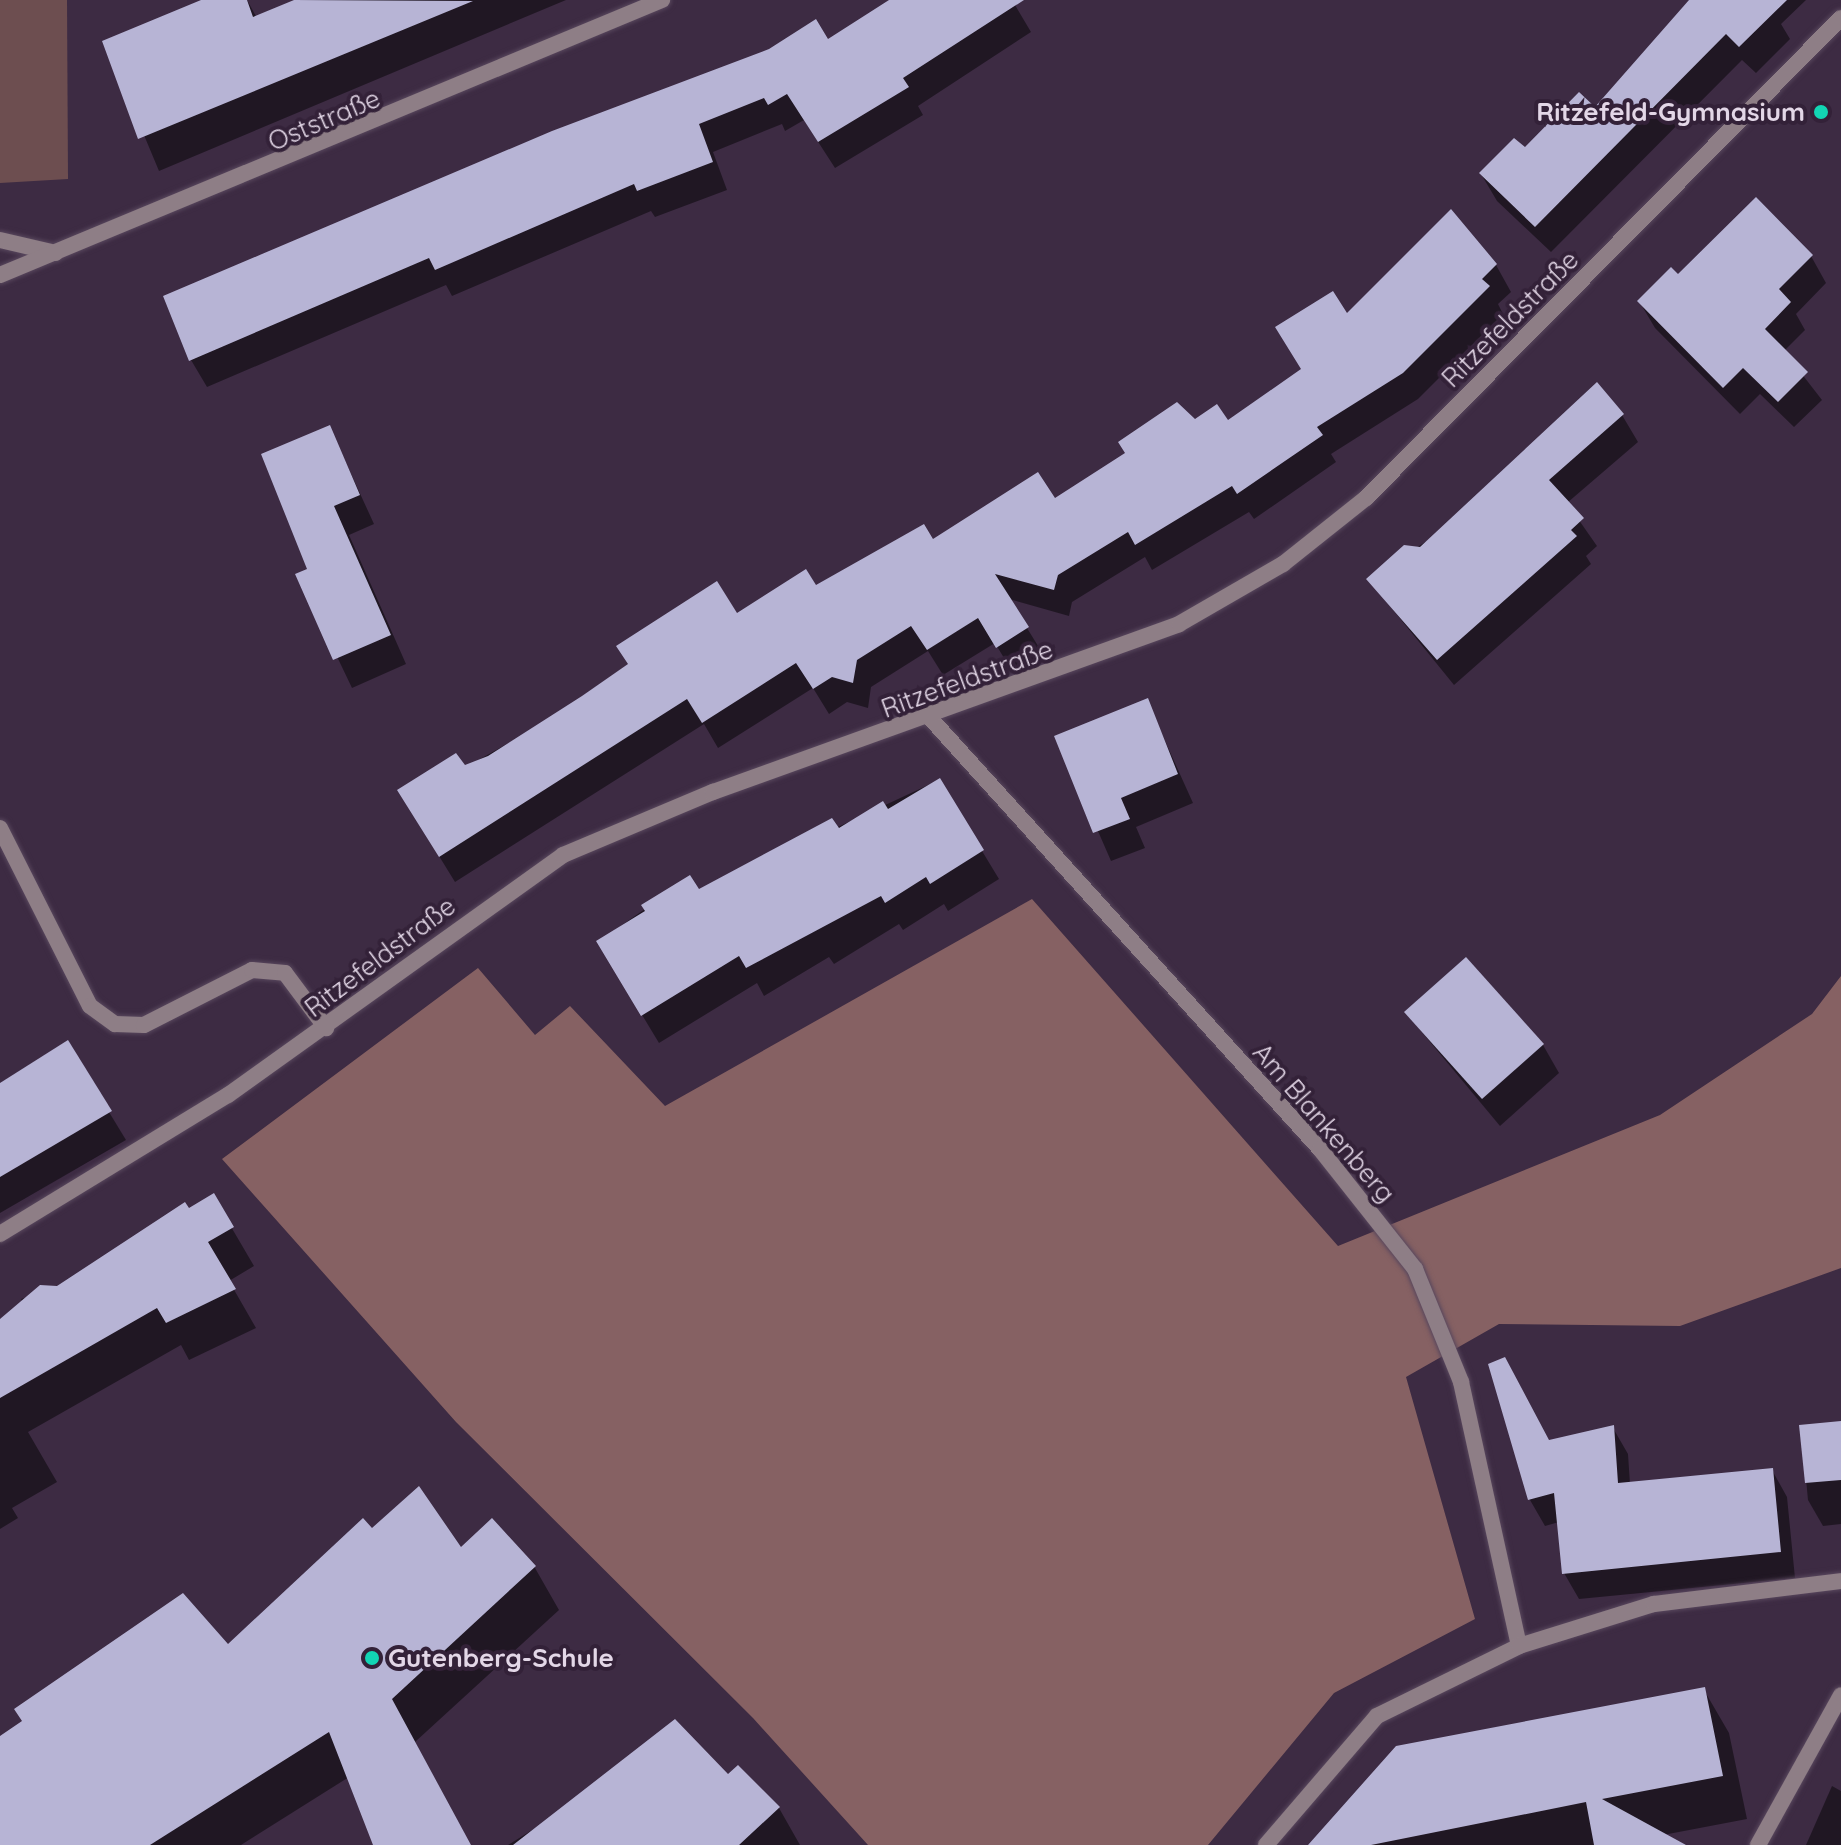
<!DOCTYPE html>
<meta charset="utf-8">
<style>
body{margin:0}
#map{position:relative;width:1841px;height:1845px;overflow:hidden;background:#3d2b43;font-family:Quicksand,sans-serif}
div>[style]{position:absolute}
.green>*{inset:0;background:#6d4e50}
.forest>*{inset:0;background:#866163}
.shadow>*{inset:0;background:#0007}
.building>*{inset:0;background:#b7b4d5}
.roads{filter:drop-shadow(0 0 2px #58475d) drop-shadow(0 0 2px #58475d)}
.minor>*{height:16px;margin:-8px;padding:0 8px;transform-origin:8px;border-radius:8px;background:#8e7e86}
.dots>*{width:22px;height:22px;translate:-50% -50%;box-sizing:border-box;border:4px solid #332138;border-radius:50%}
span{translate:-50% -50%;white-space:nowrap;text-align:center;line-height:1.15;-webkit-text-stroke:8px #332138;paint-order:stroke}
.poi-label{font-size:26px;color:#e3d7e7;font-weight:700}
.right{translate:-100% -50%;text-align:right}
.left{translate:0 -50%;text-align:left}
.street-label{font-size:26px;color:#e3d7e7}
</style>
<div id="map">
<div class="green">
<i style="clip-path:polygon(0 0,67px 0,68px 179px,0 183px)"></i>
</div>
<div class="forest">
<i style="clip-path:polygon(1032px 899px,1338px 1246px,1660px 1115px,1812px 1014px,1841px 976px,1841px 1268px,1680px 1326px,1499px 1324px,1406px 1377px,1475px 1619px,1334px 1693px,1208px 1845px,868px 1845px,753px 1718px,456px 1422px,222px 1159px,478px 968px,535px 1035px,570px 1006px,665px 1106px)"></i>
</div>
<div class="shadow">
<i style="clip-path:polygon(206px 0,247px 0,257px 18px,299px 0,566px 0,159px 171px,105px 42px)"></i>
<i style="clip-path:polygon(893px 0,1012px 0,1031px 32px,918px 106px,923px 115px,835px 168px,804px 120px,785px 131px,782px 124px,713px 152px,727px 190px,655px 217px,651px 211px,452px 296px,446px 285px,207px 387px,191px 360px,827px 41px)"></i>
<i style="clip-path:polygon(1694px 0,1806px 0,1781px 24px,1790px 39px,1756px 73px,1742px 60px,1551px 252px,1497px 201px,1481px 174px,1596px 110px)"></i>
<i style="clip-path:polygon(1811px 256px,1826px 283px,1796px 314px,1805px 330px,1784px 351px,1822px 400px,1794px 427px,1760px 394px,1740px 414px,1655px 328px,1639px 301px,1678px 277px)"></i>
<i style="clip-path:polygon(1496px 265px,1511px 292px,1498px 304px,1503px 314px,1418px 399px,1331px 454px,1336px 462px,1254px 519px,1249px 512px,1152px 570px,1145px 557px,1072px 602px,1069px 616px,1009px 599px,1043px 654px,1013px 673px,995px 643px,943px 675px,928px 651px,871px 687px,868px 708px,847px 702px,829px 714px,813px 688px,718px 748px,704px 724px,455px 882px,415px 817px,464px 768px,736px 616px,1054px 501px,1195px 422px,1227px 422px,1303px 370px,1346px 316px)"></i>
<i style="clip-path:polygon(1622px 415px,1638px 442px,1567px 503px,1597px 546px,1586px 556px,1591px 564px,1454px 685px,1368px 579px)"></i>
<i style="clip-path:polygon(330px 428px,374px 524px,349px 535px,406px 664px,352px 688px,298px 575px,310px 570px)"></i>
<i style="clip-path:polygon(1147px 701px,1193px 803px,1136px 827px,1145px 848px,1111px 861px,1057px 737px)"></i>
<i style="clip-path:polygon(939px 780px,999px 879px,948px 911px,944px 904px,903px 930px,899px 924px,834px 964px,829px 957px,764px 996px,757px 983px,659px 1043px,598px 942px,689px 878px,698px 892px)"></i>
<i style="clip-path:polygon(1406px 1013px,1543px 1045px,1559px 1073px,1500px 1126px)"></i>
<i style="clip-path:polygon(67px 1043px,126px 1140px,0 1213px,0 1085px)"></i>
<i style="clip-path:polygon(213px 1196px,254px 1266px,229px 1281px,256px 1328px,189px 1360px,181px 1345px,28px 1432px,57px 1482px,12px 1508px,18px 1518px,0 1529px,0 1349px,34px 1321px,21px 1299px,58px 1288px)"></i>
<i style="clip-path:polygon(1490px 1366px,1549px 1442px,1613px 1428px,1628px 1454px,1630px 1484px,1772px 1470px,1787px 1497px,1795px 1578px,1579px 1599px,1564px 1573px,1559px 1522px,1545px 1526px,1530px 1500px)"></i>
<i style="clip-path:polygon(1841px 1423px,1841px 1524px,1823px 1526px,1808px 1500px,1801px 1427px)"></i>
<i style="clip-path:polygon(492px 1521px,535px 1568px,559px 1610px,415px 1742px,470px 1845px,375px 1845px,349px 1777px,241px 1845px,0 1845px,0 1738px,228px 1647px,372px 1530px,460px 1550px)"></i>
<i style="clip-path:polygon(1704px 1690px,1729px 1733px,1747px 1819px,1663px 1835px,1682px 1845px,1309px 1845px)"></i>
<i style="clip-path:polygon(738px 1767px,779px 1808px,800px 1845px,508px 1845px,587px 1796px,728px 1777px)"></i>
<i style="clip-path:polygon(1832px 1786px,1841px 1791px,1841px 1845px,1806px 1845px)"></i>
</div>
<div class="building">
<i style="clip-path:polygon(201px 0,247px 0,253px 17px,294px 0,473px 1px,138px 139px,102px 41px)"></i>
<i style="clip-path:polygon(889px 0,1024px 0,903px 78px,909px 87px,818px 142px,787px 94px,768px 105px,764px 98px,699px 124px,713px 162px,637px 191px,634px 184px,435px 270px,429px 258px,189px 361px,163px 296px,552px 131px,769px 49px,816px 19px,828px 39px)"></i>
<i style="clip-path:polygon(1689px 0,1787px 0,1739px 47px,1726px 34px,1535px 227px,1479px 173px,1514px 138px,1525px 147px,1579px 92px,1595px 107px)"></i>
<i style="clip-path:polygon(1756px 197px,1813px 255px,1779px 289px,1791px 302px,1765px 329px,1808px 372px,1778px 402px,1743px 368px,1723px 388px,1637px 301px,1671px 267px,1678px 274px)"></i>
<i style="clip-path:polygon(1451px 209px,1497px 264px,1482px 279px,1490px 286px,1403px 373px,1317px 427px,1323px 435px,1237px 494px,1232px 486px,1135px 545px,1128px 532px,1058px 575px,1054px 590px,995px 574px,1029px 627px,996px 648px,978px 618px,927px 650px,911px 626px,857px 660px,853px 683px,832px 677px,813px 689px,796px 663px,702px 723px,687px 699px,439px 857px,397px 790px,456px 753px,465px 765px,488px 756px,582px 696px,628px 664px,616px 646px,717px 581px,737px 613px,806px 569px,816px 585px,924px 524px,933px 539px,1038px 472px,1055px 498px,1125px 453px,1118px 442px,1177px 402px,1195px 419px,1217px 404px,1228px 420px,1301px 369px,1275px 327px,1333px 291px,1347px 313px)"></i>
<i style="clip-path:polygon(1597px 382px,1624px 414px,1549px 480px,1584px 518px,1571px 530px,1577px 536px,1437px 660px,1366px 579px,1404px 545px,1420px 547px)"></i>
<i style="clip-path:polygon(330px 425px,360px 495px,334px 506px,391px 635px,333px 660px,295px 574px,307px 569px,261px 454px)"></i>
<i style="clip-path:polygon(1148px 698px,1178px 774px,1121px 798px,1130px 819px,1093px 833px,1054px 736px)"></i>
<i style="clip-path:polygon(940px 778px,984px 850px,930px 884px,926px 877px,885px 903px,881px 896px,746px 968px,739px 956px,641px 1016px,596px 941px,645px 911px,641px 905px,690px 875px,699px 889px,832px 818px,839px 828px,883px 801px,888px 809px)"></i>
<i style="clip-path:polygon(1466px 957px,1544px 1044px,1482px 1099px,1404px 1012px)"></i>
<i style="clip-path:polygon(68px 1040px,112px 1111px,0 1177px,0 1083px)"></i>
<i style="clip-path:polygon(214px 1193px,234px 1227px,208px 1242px,236px 1289px,166px 1323px,157px 1308px,0 1398px,0 1319px,40px 1285px,57px 1286px,185px 1202px,189px 1208px)"></i>
<i style="clip-path:polygon(1505px 1357px,1549px 1440px,1614px 1425px,1618px 1483px,1773px 1468px,1781px 1552px,1562px 1574px,1554px 1493px,1528px 1500px,1488px 1364px)"></i>
<i style="clip-path:polygon(1841px 1421px,1841px 1480px,1805px 1483px,1799px 1425px)"></i>
<i style="clip-path:polygon(419px 1486px,461px 1547px,492px 1518px,536px 1566px,392px 1699px,471px 1845px,373px 1845px,329px 1732px,150px 1845px,0 1845px,0 1736px,22px 1721px,14px 1709px,183px 1593px,228px 1644px,363px 1518px,372px 1528px)"></i>
<i style="clip-path:polygon(1705px 1687px,1723px 1776px,1602px 1799px,1686px 1845px,1594px 1845px,1586px 1802px,1371px 1845px,1308px 1845px,1396px 1746px)"></i>
<i style="clip-path:polygon(675px 1719px,728px 1774px,738px 1765px,780px 1807px,739px 1845px,513px 1845px)"></i>
</div>
<div class="roads">
<div class="minor">
<i style="left:0;top:240px;width:57px;rotate:13.1deg"></i>
<i style="left:0;top:275px;width:717px;rotate:-22.56deg"></i>
<i style="left:931px;top:719px;width:580px;rotate:47.87deg"></i>
<i style="left:1320px;top:1149px;width:153px;rotate:51.6deg"></i>
<i style="left:1415px;top:1269px;width:122px;rotate:67.8deg"></i>
<i style="left:1461px;top:1382px;width:270px;rotate:77.6deg"></i>
<i style="left:0;top:828px;width:199px;rotate:63.2deg"></i>
<i style="left:90px;top:1006px;width:31px;rotate:36deg"></i>
<i style="left:115px;top:1024px;width:29px;rotate:2deg"></i>
<i style="left:144px;top:1025px;width:121px;rotate:-27deg"></i>
<i style="left:252px;top:970px;width:33px;rotate:5deg"></i>
<i style="left:285px;top:973px;width:69px;rotate:53.3deg"></i>
<i style="left:0;top:1234px;width:267px;rotate:-31.4deg"></i>
<i style="left:228px;top:1095px;width:412px;rotate:-35.6deg"></i>
<i style="left:563px;top:855px;width:163px;rotate:-22.8deg"></i>
<i style="left:713px;top:792px;width:495px;rotate:-19.8deg"></i>
<i style="left:1179px;top:624px;width:120px;rotate:-30deg"></i>
<i style="left:1283px;top:564px;width:106px;rotate:-38.5deg"></i>
<i style="left:1366px;top:498px;width:675px;rotate:-45.3deg"></i>
<i style="left:1266px;top:1845px;width:170px;rotate:-49.3deg"></i>
<i style="left:1377px;top:1716px;width:158px;rotate:-26.2deg"></i>
<i style="left:1519px;top:1646px;width:141px;rotate:-17.3deg"></i>
<i style="left:1654px;top:1604px;width:188px;rotate:-7deg"></i>
<i style="left:1758px;top:1845px;width:171px;rotate:-61deg"></i>
</div>
</div>
<div class="dots">
<i style="left:1821px;top:112px;background:#12d5b4"></i>
<i style="left:372px;top:1658px;background:#12d5b4"></i>
</div>
<div class="poi-label">
<span class="right" style="left:1805px;top:112px">Ritzefeld-Gymnasium</span>
<span class="left" style="left:388px;top:1658px">Gutenberg-Schule</span>
</div>
<div class="street-label">
<span style="left:324px;top:120px;rotate:-23deg">Oststraße</span>
<span style="left:1510px;top:319px;rotate:-45deg">Ritzefeldstraße</span>
<span style="left:967px;top:679px;rotate:-20deg">Ritzefeldstraße</span>
<span style="left:380px;top:957px;rotate:-37deg">Ritzefeldstraße</span>
<span style="left:1324px;top:1123px;rotate:49deg">Am Blankenberg</span>
</div>
</div>
